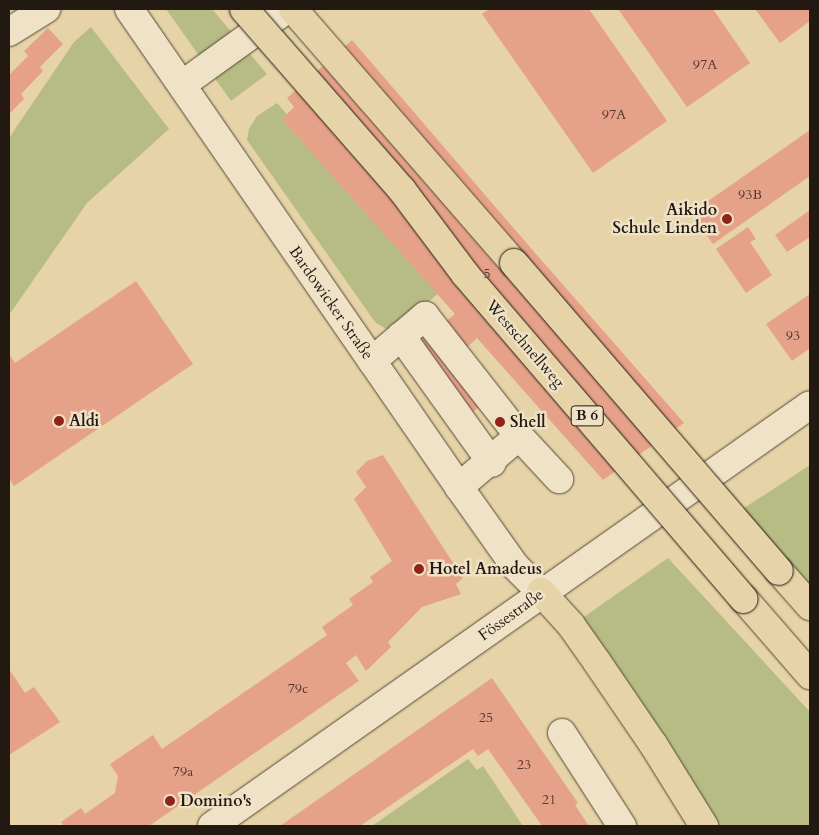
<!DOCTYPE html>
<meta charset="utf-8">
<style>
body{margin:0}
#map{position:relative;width:819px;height:835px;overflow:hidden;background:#e6d3a7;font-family:Cardo,serif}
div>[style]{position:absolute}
.green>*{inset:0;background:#b7bc85}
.building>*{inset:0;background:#e5a289}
.roads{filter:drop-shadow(0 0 1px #534837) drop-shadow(0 0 1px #534837)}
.minor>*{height:28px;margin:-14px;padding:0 14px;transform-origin:14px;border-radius:14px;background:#efe2c6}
.highway>*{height:28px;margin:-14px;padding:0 14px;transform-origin:14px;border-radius:14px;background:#e6d3a7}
.bridges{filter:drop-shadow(0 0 1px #221912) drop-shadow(0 0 1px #221912)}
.highway-bridge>*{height:28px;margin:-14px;padding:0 14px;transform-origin:14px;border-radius:14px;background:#e6d3a7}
.dots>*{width:14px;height:14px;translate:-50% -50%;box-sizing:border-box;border:2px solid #efe2c6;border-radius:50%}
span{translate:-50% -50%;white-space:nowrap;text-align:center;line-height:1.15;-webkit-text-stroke:5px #efe2c6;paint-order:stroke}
.number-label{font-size:14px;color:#533b30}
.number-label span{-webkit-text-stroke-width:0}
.shield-label span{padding:1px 4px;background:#efe2c6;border:1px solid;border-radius:4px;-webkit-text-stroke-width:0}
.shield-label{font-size:15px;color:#221912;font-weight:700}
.poi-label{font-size:16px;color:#221912;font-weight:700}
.right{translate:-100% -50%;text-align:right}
.left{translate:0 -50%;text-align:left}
.street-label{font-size:16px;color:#221912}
.frame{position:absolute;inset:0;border:10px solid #221912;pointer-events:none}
</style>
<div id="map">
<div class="green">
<i style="clip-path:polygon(166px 9px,212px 9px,267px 74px,231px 101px)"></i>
<i style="clip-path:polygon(91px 27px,169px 129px,87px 203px,9px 315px,9px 138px,74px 42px)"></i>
<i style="clip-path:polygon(277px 103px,440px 292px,401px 325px,386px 329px,375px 322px,247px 140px,249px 129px,257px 116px)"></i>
<i style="clip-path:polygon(810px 465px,810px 597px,732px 516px)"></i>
<i style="clip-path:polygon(668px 558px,810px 712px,810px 826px,690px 826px,571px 626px)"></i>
<i style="clip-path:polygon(468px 759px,477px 770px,483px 766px,523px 826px,372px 826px)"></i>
</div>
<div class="building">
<i style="clip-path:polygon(489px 9px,589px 9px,667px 121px,593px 173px,482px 14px)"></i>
<i style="clip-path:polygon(618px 9px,713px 9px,750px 63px,687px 107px)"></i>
<i style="clip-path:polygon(755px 9px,810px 9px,810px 21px,780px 43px)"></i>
<i style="clip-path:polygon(48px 28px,63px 44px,40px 67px,43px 71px,21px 94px,24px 99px,9px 114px,9px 75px,28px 56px,24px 51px)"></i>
<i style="clip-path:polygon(352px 40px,529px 246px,684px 423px,603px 480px,477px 338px,462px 352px,495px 394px,464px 419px,410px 350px,455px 314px,282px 119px,294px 107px,287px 98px)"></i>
<i style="clip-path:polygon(810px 130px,810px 176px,713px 244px,691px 213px)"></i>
<i style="clip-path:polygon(810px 210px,810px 237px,787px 252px,775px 235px)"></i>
<i style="clip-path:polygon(748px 227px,756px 239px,750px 242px,772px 275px,746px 293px,716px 249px)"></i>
<i style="clip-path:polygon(136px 281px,193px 364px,14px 486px,9px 478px,9px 354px,15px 363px)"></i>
<i style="clip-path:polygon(810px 294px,810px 348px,792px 361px,766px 324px)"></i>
<i style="clip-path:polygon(383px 455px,463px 578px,456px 584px,461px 594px,422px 607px,388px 642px,391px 647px,366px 671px,356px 655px,346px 663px,359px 681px,149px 826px,64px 826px,61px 822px,81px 808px,85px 814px,115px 793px,118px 776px,110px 764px,153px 735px,162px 749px,327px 635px,322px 627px,353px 605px,349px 599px,373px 582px,370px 577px,392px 561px,354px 499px,366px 487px,356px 472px,367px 461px)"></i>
<i style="clip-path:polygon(9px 669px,25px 693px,34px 687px,60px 722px,9px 755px)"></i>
<i style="clip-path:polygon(492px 678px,578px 803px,575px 805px,589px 826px,542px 826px,488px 749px,478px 756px,473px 749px,360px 826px,280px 826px)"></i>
</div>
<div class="roads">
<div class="minor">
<i style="left:129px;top:9px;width:581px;rotate:55.38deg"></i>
<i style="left:459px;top:487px;width:97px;rotate:54.7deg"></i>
<i style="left:515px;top:566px;width:37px;rotate:45deg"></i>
<i style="left:9px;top:32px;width:44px;rotate:-31.9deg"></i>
<i style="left:183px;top:84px;width:128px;rotate:-35.8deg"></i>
<i style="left:401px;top:336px;width:156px;rotate:54.4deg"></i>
<i style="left:372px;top:361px;width:70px;rotate:-40.3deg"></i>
<i style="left:425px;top:316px;width:152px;rotate:51.9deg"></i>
<i style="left:519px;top:436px;width:79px;rotate:139.6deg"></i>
<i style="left:519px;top:436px;width:59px;rotate:47.1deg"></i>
<i style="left:562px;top:733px;width:111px;rotate:57.2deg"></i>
<i style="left:212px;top:826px;width:731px;rotate:-35.15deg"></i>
</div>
<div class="highway">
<i style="left:293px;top:9px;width:337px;rotate:49deg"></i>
<i style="left:779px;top:571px;width:47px;rotate:48.5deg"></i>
<i style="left:541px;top:592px;width:45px;rotate:47.7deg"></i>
<i style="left:571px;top:625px;width:45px;rotate:54.9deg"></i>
<i style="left:597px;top:662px;width:99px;rotate:55.7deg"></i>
<i style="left:653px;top:744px;width:97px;rotate:58.1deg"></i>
<i style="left:744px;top:599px;width:101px;rotate:49deg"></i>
</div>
</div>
<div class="bridges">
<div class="highway-bridge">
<i style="left:244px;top:9px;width:240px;rotate:48.9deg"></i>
<i style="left:402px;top:190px;width:105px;rotate:53.1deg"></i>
<i style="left:465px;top:274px;width:428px;rotate:49.4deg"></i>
<i style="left:514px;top:263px;width:406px;rotate:49.3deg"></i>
</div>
</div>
<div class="dots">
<i style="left:727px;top:219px;background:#8f2418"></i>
<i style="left:59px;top:421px;background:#8f2418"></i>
<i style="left:500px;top:422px;background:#8f2418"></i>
<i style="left:419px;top:569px;background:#8f2418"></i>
<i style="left:170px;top:801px;background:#8f2418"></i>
</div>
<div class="number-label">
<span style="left:705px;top:65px">97A</span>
<span style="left:614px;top:115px">97A</span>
<span style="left:750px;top:195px">93B</span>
<span style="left:487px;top:274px">5</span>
<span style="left:793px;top:336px">93</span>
<span style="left:298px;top:689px">79c</span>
<span style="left:486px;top:718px">25</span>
<span style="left:524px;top:765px">23</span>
<span style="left:183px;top:772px">79a</span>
<span style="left:549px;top:800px">21</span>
</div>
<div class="shield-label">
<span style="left:587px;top:416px">B 6</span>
</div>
<div class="poi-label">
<span class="right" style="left:717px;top:219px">Aikido<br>Schule Linden</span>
<span class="left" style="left:69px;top:421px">Aldi</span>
<span class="left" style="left:510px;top:422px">Shell</span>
<span class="left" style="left:429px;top:569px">Hotel Amadeus</span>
<span class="left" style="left:180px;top:801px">Domino's</span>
</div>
<div class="street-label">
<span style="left:331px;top:303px;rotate:55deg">Bardowicker Straße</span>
<span style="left:525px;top:344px;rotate:49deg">Westschnellweg</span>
<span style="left:511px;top:615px;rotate:-36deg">Fössestraße</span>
</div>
<div class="frame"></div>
</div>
